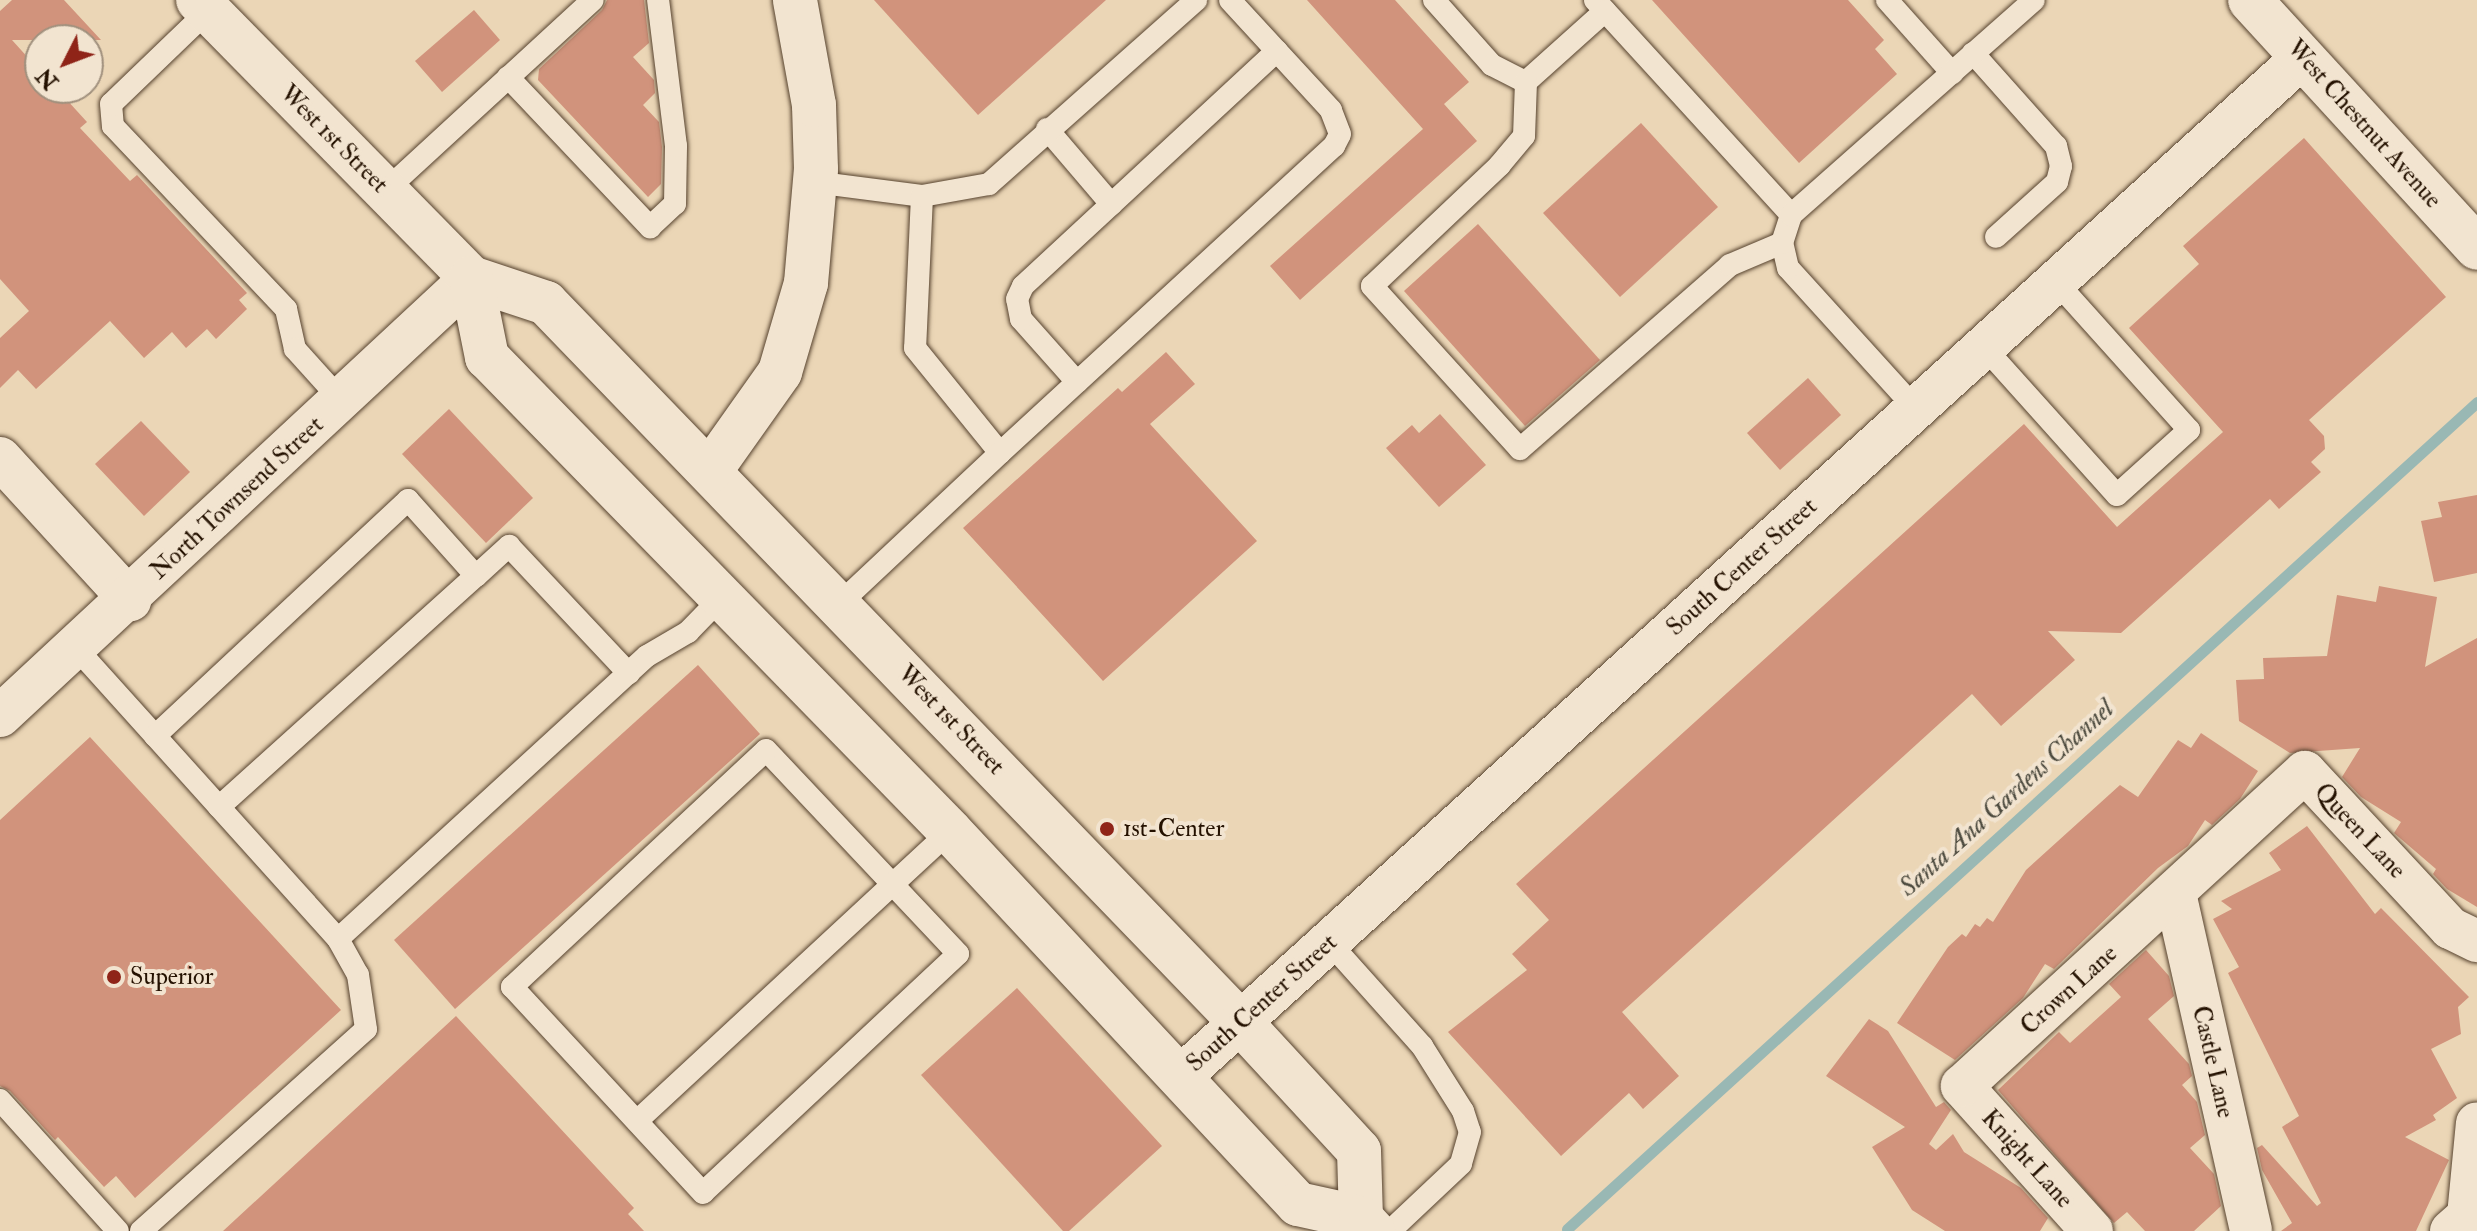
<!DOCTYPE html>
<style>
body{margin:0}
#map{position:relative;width:2477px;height:1231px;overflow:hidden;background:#ebd6b6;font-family:"IM FELL Double Pica",serif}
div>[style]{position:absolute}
.stream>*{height:11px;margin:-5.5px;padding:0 5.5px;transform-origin:5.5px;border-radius:5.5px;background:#99b8b4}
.building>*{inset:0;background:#d1937c}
.roads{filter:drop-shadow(0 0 2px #56422e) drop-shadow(0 0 2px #56422e)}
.lane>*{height:22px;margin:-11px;padding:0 11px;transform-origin:11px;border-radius:11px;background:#f2e4d0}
.street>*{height:42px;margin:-21px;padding:0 21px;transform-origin:21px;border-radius:21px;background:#f2e4d0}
.secondary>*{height:44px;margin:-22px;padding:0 22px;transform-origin:22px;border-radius:22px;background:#f2e4d0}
.dots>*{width:22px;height:22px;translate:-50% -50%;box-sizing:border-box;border:4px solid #f2e4d0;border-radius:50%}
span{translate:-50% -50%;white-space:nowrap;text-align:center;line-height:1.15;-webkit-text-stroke:8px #f2e4d0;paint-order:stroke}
.street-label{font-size:24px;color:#241100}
.poi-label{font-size:24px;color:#241100}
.left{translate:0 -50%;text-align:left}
.water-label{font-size:26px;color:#4d4b3f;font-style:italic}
.north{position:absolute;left:24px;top:24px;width:80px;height:80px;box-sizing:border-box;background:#f2e4d0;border:2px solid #a0907d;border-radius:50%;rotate:228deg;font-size:22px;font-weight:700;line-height:32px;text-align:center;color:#241100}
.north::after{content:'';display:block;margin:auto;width:28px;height:36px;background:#8f2418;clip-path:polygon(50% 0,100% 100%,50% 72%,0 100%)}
</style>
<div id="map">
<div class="stream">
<i style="left:1567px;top:1229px;width:1230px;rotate:-42.26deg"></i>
</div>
<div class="building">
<i style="clip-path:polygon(12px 0,64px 0,101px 40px,12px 40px,40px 71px,40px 88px,56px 88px,87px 122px,80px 128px,130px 181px,137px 175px,247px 293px,239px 300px,247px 309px,216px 339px,207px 329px,186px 348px,172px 332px,144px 358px,110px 321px,36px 389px,18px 370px,0 388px,0 338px,29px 311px,0 279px,0 11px)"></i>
<i style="clip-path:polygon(607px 0,644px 0,649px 43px,633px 57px,654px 80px,655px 93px,643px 105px,659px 122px,662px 147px,661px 184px,648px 197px,538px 80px,539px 69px,602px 10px)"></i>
<i style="clip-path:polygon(874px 0,1106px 0,978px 115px)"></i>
<i style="clip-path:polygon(1307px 0,1395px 0,1469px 82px,1444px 104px,1477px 141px,1300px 300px,1270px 266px,1423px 129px)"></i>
<i style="clip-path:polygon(1652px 0,1848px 0,1884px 40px,1875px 49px,1897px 74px,1799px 163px)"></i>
<i style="clip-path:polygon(474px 10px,500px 40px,442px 92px,415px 61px)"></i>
<i style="clip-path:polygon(1641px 123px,1718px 207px,1620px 297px,1543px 213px)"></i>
<i style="clip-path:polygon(2304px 138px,2446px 297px,2309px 420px,2324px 436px,2325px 449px,2311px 462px,2321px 472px,2279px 509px,2270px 499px,2121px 633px,2048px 631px,2075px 660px,2001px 726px,1972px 694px,1622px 1012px,1679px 1076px,1643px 1109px,1629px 1093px,1561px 1156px,1448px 1032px,1527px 970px,1512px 954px,1549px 920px,1516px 884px,2024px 424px,2117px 527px,2223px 432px,2129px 328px,2199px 264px,2183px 246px)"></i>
<i style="clip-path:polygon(1478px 224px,1600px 360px,1525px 426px,1404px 291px)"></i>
<i style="clip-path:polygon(1166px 352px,1195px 384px,1150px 424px,1257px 541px,1103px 681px,963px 528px,1118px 388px,1122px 392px)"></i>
<i style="clip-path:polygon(1808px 378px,1841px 415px,1780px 470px,1747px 433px)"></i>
<i style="clip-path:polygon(449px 409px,533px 498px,486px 543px,402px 454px)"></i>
<i style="clip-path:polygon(1440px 414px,1486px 465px,1439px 507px,1386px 448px,1412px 425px,1419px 433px)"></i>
<i style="clip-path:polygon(141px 421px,190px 472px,144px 516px,95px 464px)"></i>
<i style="clip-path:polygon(2477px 495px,2477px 573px,2434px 582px,2421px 521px,2442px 517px,2438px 502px)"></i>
<i style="clip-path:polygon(2379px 586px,2437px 597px,2425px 667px,2477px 638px,2477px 907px,2447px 889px,2433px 874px,2436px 869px,2394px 833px,2401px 822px,2361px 797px,2342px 777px,2360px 748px,2290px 753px,2239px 721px,2236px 680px,2264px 679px,2263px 658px,2327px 656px,2337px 595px,2376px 602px)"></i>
<i style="clip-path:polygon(698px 665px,760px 734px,455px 1009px,394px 940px)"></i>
<i style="clip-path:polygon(2201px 733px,2258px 771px,2240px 799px,2212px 825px,2205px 820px,2188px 846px,2158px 868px,2054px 969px,2045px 964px,2023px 998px,1955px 1060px,1897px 1023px,1948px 947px,1962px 934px,1966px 937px,1975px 924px,1980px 927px,1987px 918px,1993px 922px,2026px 870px,2120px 785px,2138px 797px,2178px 740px,2191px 748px)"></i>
<i style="clip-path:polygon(90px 737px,341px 1010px,135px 1198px,116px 1176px,104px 1187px,58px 1137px,55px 1140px,10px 1091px,0 1086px,0 820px)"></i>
<i style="clip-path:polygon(2307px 826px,2375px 914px,2381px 908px,2469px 997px,2458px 1007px,2461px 1034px,2431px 1049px,2457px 1098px,2433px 1115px,2436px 1120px,2405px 1137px,2449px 1160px,2416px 1231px,2281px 1231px,2292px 1223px,2262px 1170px,2257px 1148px,2262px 1145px,2317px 1206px,2321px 1203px,2282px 1127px,2299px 1116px,2228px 973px,2239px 967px,2213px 919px,2232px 909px,2221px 901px,2281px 870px,2269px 853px)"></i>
<i style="clip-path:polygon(2146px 950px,2169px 976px,2174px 996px,2148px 1019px,2189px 1064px,2192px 1076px,2182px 1085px,2197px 1102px,2205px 1135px,2190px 1148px,2214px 1174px,2221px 1206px,2194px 1231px,2145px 1231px,2127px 1212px,2114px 1223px,1998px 1090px,2059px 1032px,2070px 1043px,2121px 997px,2109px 984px)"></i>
<i style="clip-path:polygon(1017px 988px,1162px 1146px,1069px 1231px,1063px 1231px,921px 1075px)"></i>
<i style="clip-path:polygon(456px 1016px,634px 1208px,628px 1214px,644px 1231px,223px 1231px)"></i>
<i style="clip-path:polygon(1869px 1019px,1888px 1031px,1936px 1107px,1944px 1102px,1951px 1110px,1929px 1144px,1936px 1150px,1953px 1134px,1964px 1152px,2021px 1188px,2048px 1218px,2040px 1231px,1945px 1231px,1912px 1210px,1872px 1147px,1905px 1127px,1826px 1076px)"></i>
</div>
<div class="roads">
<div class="lane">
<i style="left:1434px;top:0;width:87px;rotate:48.3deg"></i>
<i style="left:1492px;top:65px;width:38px;rotate:27deg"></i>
<i style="left:1595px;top:0;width:291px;rotate:47.6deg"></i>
<i style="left:1887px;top:0;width:98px;rotate:48.3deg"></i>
<i style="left:213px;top:6px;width:141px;rotate:136.1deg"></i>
<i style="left:111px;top:104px;width:22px;rotate:85deg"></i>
<i style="left:113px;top:126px;width:252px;rotate:46.6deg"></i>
<i style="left:286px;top:309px;width:41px;rotate:77.3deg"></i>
<i style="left:295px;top:349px;width:69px;rotate:48deg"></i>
<i style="left:1605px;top:11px;width:106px;rotate:138.1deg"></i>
<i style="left:1526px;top:82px;width:54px;rotate:92.1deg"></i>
<i style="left:1524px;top:136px;width:38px;rotate:130deg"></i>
<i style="left:1500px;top:165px;width:176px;rotate:136.6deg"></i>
<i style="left:1372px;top:286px;width:220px;rotate:47.8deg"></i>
<i style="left:1520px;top:449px;width:279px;rotate:-41.2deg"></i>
<i style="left:1730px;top:265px;width:56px;rotate:-22.9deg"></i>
<i style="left:1973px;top:53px;width:125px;rotate:48.3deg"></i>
<i style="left:2056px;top:146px;width:21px;rotate:76deg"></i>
<i style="left:2061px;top:166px;width:16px;rotate:104deg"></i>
<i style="left:2057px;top:182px;width:82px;rotate:138deg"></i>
<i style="left:508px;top:77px;width:207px;rotate:46.6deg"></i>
<i style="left:650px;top:227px;width:34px;rotate:-43deg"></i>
<i style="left:675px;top:204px;width:58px;rotate:-89deg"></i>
<i style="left:676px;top:146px;width:147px;rotate:-97deg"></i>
<i style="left:1047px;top:129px;width:99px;rotate:49.5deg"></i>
<i style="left:814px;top:182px;width:109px;rotate:7.4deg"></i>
<i style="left:922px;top:196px;width:152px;rotate:92.6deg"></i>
<i style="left:915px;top:348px;width:135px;rotate:51deg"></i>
<i style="left:1000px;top:453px;width:221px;rotate:136.8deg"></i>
<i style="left:385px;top:191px;width:282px;rotate:-42.6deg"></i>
<i style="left:922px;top:196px;width:68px;rotate:-10.2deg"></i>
<i style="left:989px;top:184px;width:277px;rotate:-41.6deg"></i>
<i style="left:1984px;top:347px;width:199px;rotate:48.1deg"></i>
<i style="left:2117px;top:495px;width:97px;rotate:-42.1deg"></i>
<i style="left:2189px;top:430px;width:199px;rotate:-131.9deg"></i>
<i style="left:1077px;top:382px;width:84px;rotate:-131.6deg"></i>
<i style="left:1021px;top:319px;width:20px;rotate:-101deg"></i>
<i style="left:1017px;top:299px;width:14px;rotate:-65deg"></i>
<i style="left:1023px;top:286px;width:346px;rotate:-42.8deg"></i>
<i style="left:1916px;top:409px;width:190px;rotate:-132.2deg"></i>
<i style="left:1788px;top:268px;width:26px;rotate:-103deg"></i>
<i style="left:1782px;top:243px;width:29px;rotate:-72deg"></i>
<i style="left:1791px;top:215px;width:324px;rotate:-41.5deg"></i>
<i style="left:1000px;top:453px;width:454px;rotate:-42.6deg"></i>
<i style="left:1334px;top:146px;width:13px;rotate:-63deg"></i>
<i style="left:1340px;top:134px;width:26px;rotate:-111deg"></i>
<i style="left:1331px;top:110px;width:149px;rotate:-132.6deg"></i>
<i style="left:76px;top:648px;width:392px;rotate:48deg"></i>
<i style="left:338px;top:939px;width:419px;rotate:-42.5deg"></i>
<i style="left:647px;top:656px;width:48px;rotate:-30.3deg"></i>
<i style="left:688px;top:632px;width:49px;rotate:-45.8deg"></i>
<i style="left:155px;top:736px;width:346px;rotate:-43deg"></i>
<i style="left:408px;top:500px;width:102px;rotate:48.2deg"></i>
<i style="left:476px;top:576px;width:45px;rotate:-42.3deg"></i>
<i style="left:509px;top:546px;width:175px;rotate:46.8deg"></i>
<i style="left:766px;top:750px;width:280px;rotate:46.7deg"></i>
<i style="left:958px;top:954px;width:349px;rotate:136.9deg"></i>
<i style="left:703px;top:1193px;width:281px;rotate:-132.8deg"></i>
<i style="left:512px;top:987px;width:347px;rotate:-43deg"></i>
<i style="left:219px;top:807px;width:346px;rotate:-42deg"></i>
<i style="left:1329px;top:942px;width:140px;rotate:48.2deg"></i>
<i style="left:1422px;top:1046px;width:77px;rotate:57.8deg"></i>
<i style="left:1463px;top:1111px;width:22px;rotate:72deg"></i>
<i style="left:1470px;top:1132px;width:33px;rotate:106deg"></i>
<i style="left:1461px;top:1164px;width:98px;rotate:136.7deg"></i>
<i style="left:0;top:1100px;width:176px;rotate:48deg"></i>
<i style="left:637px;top:1121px;width:427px;rotate:-42.8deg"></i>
<i style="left:141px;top:1231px;width:302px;rotate:-41.9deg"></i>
<i style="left:366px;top:1029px;width:55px;rotate:-98.4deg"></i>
<i style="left:358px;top:975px;width:41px;rotate:-119.1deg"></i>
</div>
<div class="street">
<i style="left:0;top:458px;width:193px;rotate:47.5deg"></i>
<i style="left:0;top:716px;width:643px;rotate:-42.92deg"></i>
<i style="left:2175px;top:893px;width:346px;rotate:77.3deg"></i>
<i style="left:1180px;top:1077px;width:1517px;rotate:-42.25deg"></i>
<i style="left:2092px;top:1231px;width:195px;rotate:-131.9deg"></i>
<i style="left:1962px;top:1086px;width:465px;rotate:-42.5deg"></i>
<i style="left:2305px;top:772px;width:213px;rotate:47.1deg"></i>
<i style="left:2450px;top:928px;width:30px;rotate:26deg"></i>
<i style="left:2451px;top:1231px;width:23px;rotate:-41deg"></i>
<i style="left:2468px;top:1216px;width:93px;rotate:-84.5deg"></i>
</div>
<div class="secondary">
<i style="left:198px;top:0;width:390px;rotate:45.5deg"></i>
<i style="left:471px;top:278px;width:79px;rotate:18.4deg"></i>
<i style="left:546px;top:303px;width:1001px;rotate:46.01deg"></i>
<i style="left:1241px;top:1023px;width:174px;rotate:47.3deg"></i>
<i style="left:1359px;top:1151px;width:67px;rotate:88.3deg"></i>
<i style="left:2250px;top:0;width:336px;rotate:47.5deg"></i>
<i style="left:471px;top:278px;width:81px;rotate:78.6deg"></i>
<i style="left:487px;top:357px;width:663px;rotate:45.67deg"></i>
<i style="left:950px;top:831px;width:510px;rotate:46.99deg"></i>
<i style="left:1298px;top:1204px;width:65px;rotate:12.5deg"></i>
<i style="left:1361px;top:1218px;width:18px;rotate:47deg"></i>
<i style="left:710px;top:471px;width:121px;rotate:-54.7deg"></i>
<i style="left:780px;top:372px;width:93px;rotate:-73.7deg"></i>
<i style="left:806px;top:283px;width:114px;rotate:-85deg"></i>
<i style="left:816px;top:169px;width:64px;rotate:-91.8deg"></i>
<i style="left:814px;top:105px;width:107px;rotate:-100.3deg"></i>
</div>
</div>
<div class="dots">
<i style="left:1107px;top:829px;background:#8f2418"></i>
<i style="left:114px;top:977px;background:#8f2418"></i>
</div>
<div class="street-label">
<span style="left:2364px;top:124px;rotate:48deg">West Chestnut Avenue</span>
<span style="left:334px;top:139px;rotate:45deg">West 1st Street</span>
<span style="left:237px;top:498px;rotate:-43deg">North Townsend Street</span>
<span style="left:1742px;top:567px;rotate:-42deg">South Center Street</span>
<span style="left:951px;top:720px;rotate:46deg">West 1st Street</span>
<span style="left:2360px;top:831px;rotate:47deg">Queen Lane</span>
<span style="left:2069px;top:990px;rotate:-42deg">Crown Lane</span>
<span style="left:1262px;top:1003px;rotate:-42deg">South Center Street</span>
<span style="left:2213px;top:1062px;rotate:77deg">Castle Lane</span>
<span style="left:2027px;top:1159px;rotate:48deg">Knight Lane</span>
</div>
<div class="poi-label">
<span class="left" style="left:1123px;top:829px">1st-Center</span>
<span class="left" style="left:130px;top:977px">Superior</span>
</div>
<div class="water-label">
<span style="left:2007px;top:799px;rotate:-42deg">Santa Ana Gardens Channel</span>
</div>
<div class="north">N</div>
</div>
